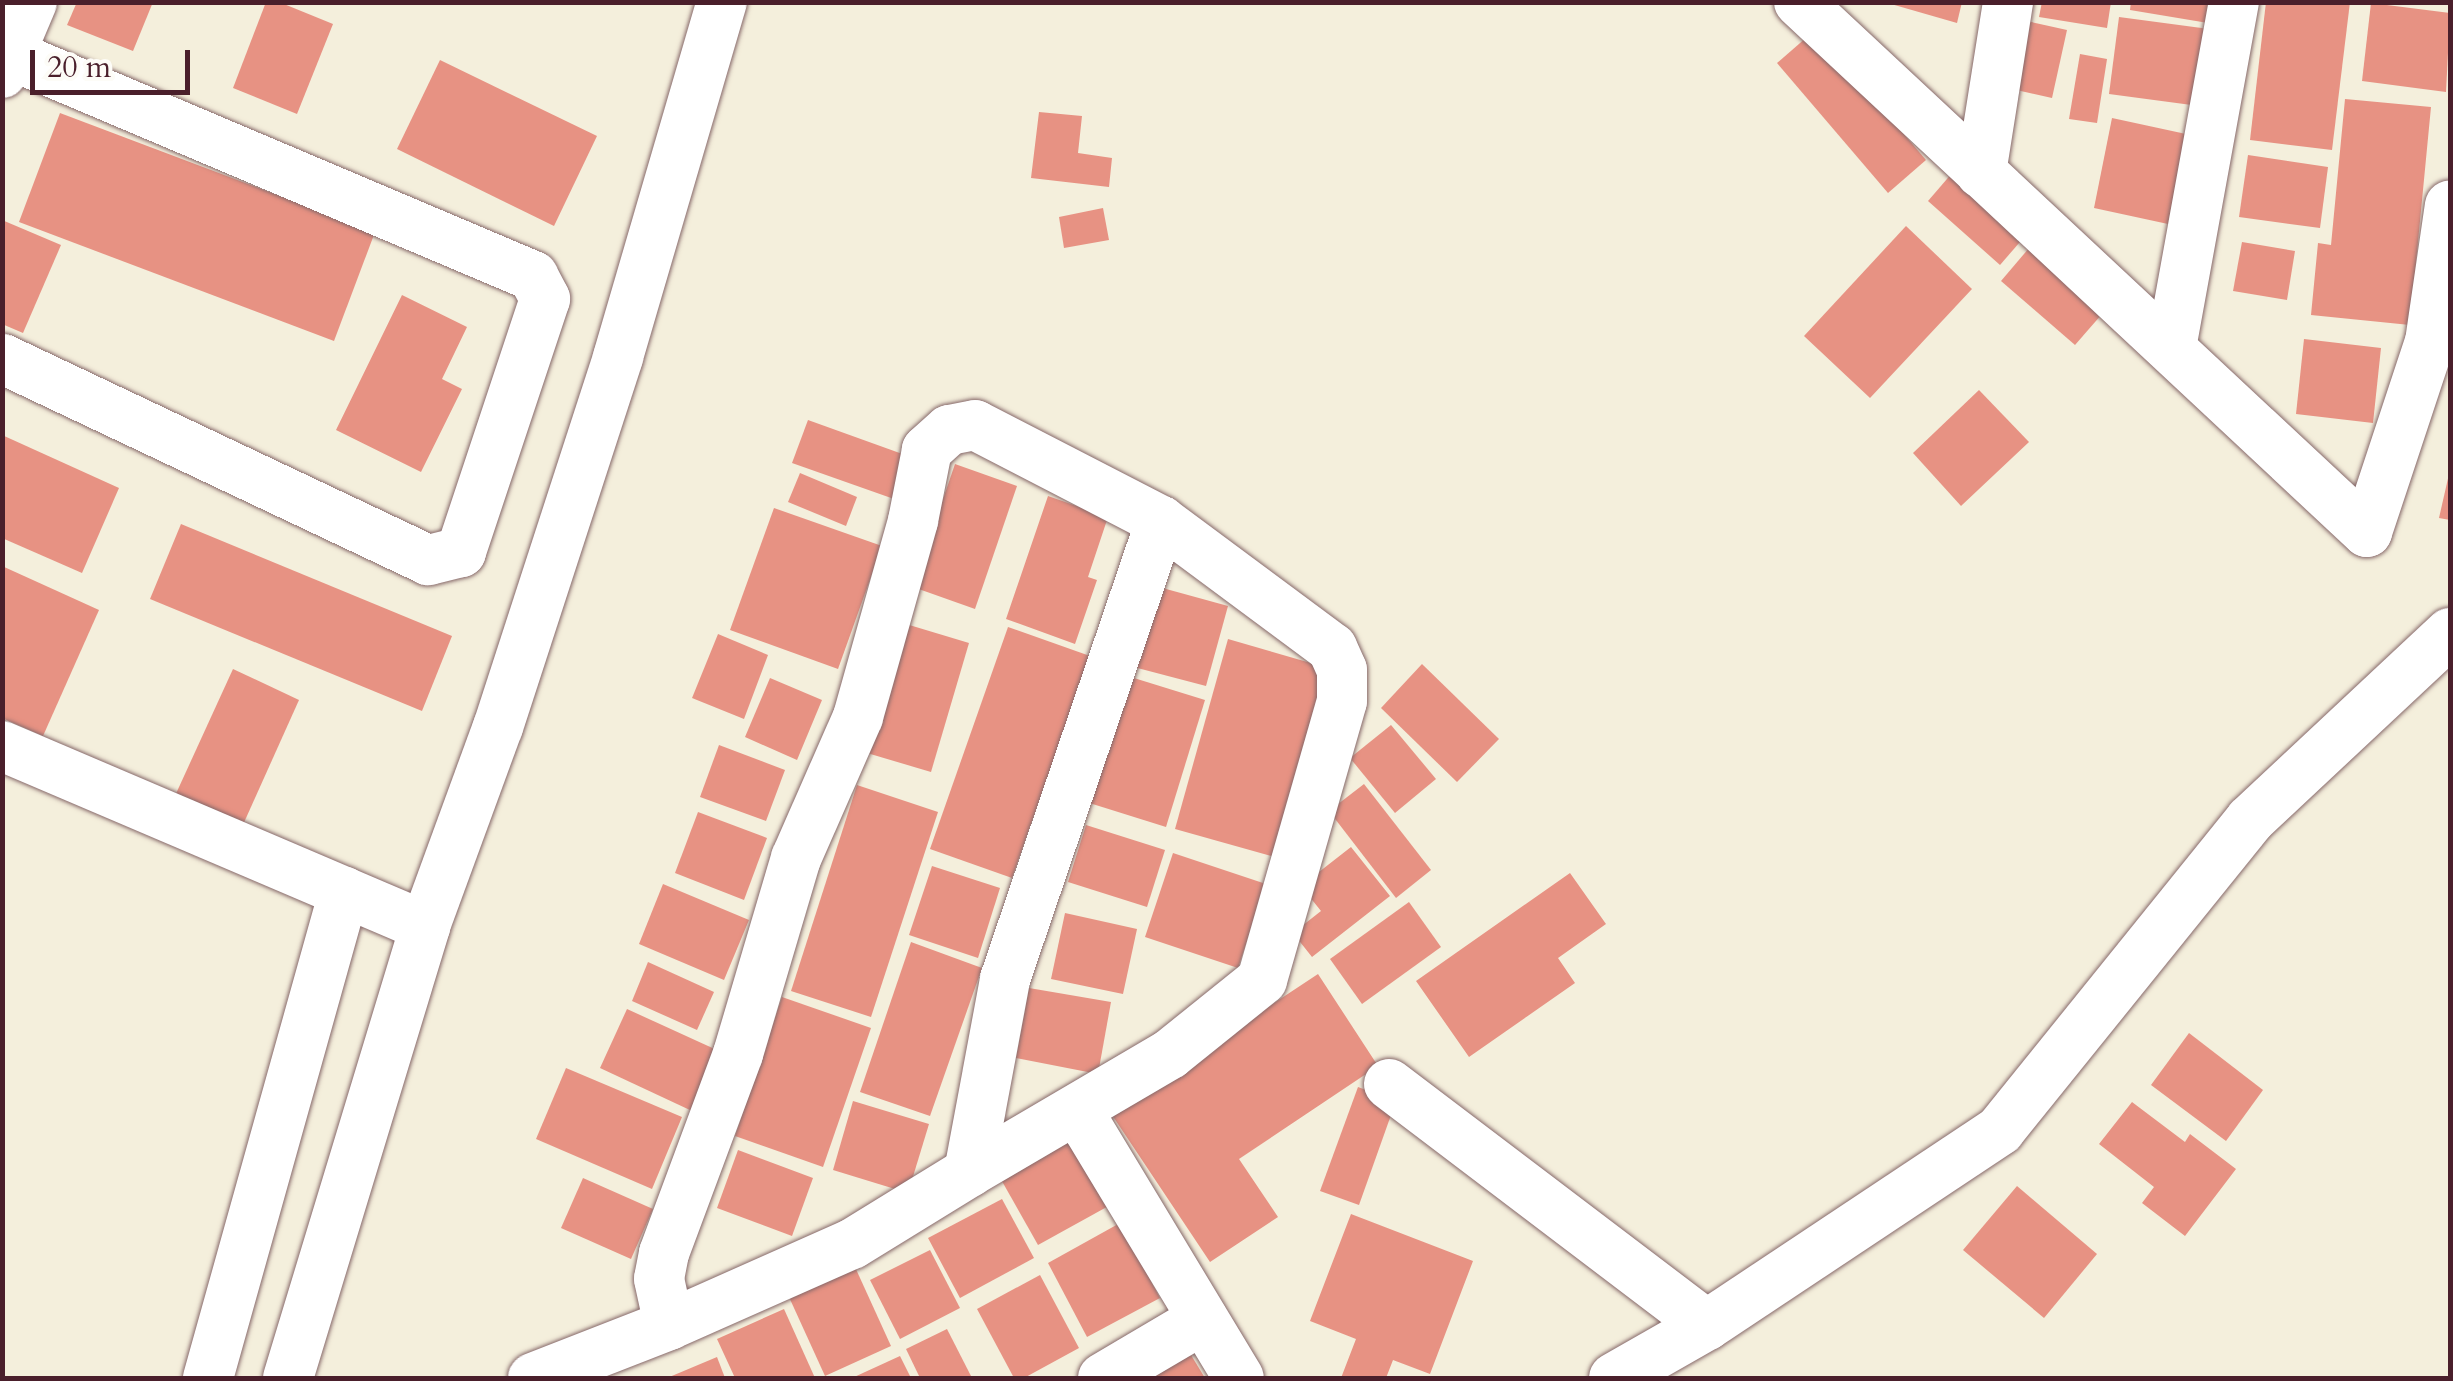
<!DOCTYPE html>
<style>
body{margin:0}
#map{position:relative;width:2453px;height:1381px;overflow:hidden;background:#f4efdc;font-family:Cardo,serif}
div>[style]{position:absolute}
.building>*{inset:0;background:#e79283}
.roads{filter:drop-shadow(0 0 2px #866869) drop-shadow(0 0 2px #866869)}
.minor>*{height:50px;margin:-25px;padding:0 25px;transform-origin:25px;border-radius:25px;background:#fff}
span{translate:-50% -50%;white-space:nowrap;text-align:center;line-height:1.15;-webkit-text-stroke:10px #fdfcf7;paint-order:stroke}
.frame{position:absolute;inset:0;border:5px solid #4a1f2b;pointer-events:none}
.scale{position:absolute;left:30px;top:50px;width:160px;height:45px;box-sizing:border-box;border:5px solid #4a1f2b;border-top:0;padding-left:12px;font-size:30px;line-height:35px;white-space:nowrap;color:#4a1f2b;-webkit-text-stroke:8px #fdfcf7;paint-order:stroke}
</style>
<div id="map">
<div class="building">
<i style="clip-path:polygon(77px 2px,153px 2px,133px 51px,67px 25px)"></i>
<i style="clip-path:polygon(266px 2px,279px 2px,333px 24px,297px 114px,233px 88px)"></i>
<i style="clip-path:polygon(1884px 2px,1962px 2px,1957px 23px)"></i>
<i style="clip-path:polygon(2042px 2px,2111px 2px,2107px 28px,2039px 17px)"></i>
<i style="clip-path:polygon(2131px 2px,2211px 2px,2208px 23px,2130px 10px)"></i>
<i style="clip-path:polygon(2266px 2px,2350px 2px,2332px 150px,2250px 140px)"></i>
<i style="clip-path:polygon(2371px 3px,2450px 13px,2446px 92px,2362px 81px)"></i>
<i style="clip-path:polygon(2119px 17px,2209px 29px,2199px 106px,2109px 94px)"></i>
<i style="clip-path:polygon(2027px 21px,2067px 30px,2052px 98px,2012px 89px)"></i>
<i style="clip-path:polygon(1815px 30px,1926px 160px,1888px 193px,1777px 63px)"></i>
<i style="clip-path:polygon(2080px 54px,2107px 59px,2097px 123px,2069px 119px)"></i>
<i style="clip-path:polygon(440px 60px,597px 136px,554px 226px,397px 149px)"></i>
<i style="clip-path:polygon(2345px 99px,2431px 107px,2410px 325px,2311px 315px,2318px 243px,2331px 245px)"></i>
<i style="clip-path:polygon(1039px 112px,1082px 116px,1078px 153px,1112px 158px,1109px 187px,1031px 178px)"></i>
<i style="clip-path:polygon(60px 113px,375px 232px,334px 341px,19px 222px)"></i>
<i style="clip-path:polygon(2112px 118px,2186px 134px,2168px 224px,2094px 208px)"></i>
<i style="clip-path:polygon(2248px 155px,2328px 167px,2320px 228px,2239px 217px)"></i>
<i style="clip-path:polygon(1953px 172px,2026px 235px,2000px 265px,1928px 201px)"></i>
<i style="clip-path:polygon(1103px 208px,1109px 240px,1064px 248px,1059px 217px)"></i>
<i style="clip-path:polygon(2px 220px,61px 245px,23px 333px,2px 324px)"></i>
<i style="clip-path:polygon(1906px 226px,1972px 289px,1870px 398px,1804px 336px)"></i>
<i style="clip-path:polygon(2035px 241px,2109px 306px,2075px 345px,2001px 281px)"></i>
<i style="clip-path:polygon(2242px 242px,2295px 251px,2287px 300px,2233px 291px)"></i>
<i style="clip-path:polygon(402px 295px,467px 327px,442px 379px,462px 389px,421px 472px,336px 430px)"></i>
<i style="clip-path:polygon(2304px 339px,2381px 348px,2373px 423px,2296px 414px)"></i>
<i style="clip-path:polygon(1979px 390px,2029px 442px,1961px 506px,1913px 453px)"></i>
<i style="clip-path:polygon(808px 420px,908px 456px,894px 499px,792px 463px)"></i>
<i style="clip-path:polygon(2px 435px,119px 488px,82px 573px,2px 538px)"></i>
<i style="clip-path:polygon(955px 464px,1017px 486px,975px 609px,913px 587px)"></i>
<i style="clip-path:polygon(800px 473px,857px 497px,846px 526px,788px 502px)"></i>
<i style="clip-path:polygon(2449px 474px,2450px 474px,2450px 520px,2439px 518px)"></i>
<i style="clip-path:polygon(1048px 496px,1108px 517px,1088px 577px,1097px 580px,1075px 644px,1006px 619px)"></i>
<i style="clip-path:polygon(774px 508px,882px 546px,838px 669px,730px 630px)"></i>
<i style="clip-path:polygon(181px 524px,452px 636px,422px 711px,150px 599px)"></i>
<i style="clip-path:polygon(2px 566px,99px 610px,43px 736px,2px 718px)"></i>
<i style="clip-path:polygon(1148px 584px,1228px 606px,1206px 686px,1126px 665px)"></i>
<i style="clip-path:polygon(906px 624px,969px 643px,931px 772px,867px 753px)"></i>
<i style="clip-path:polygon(1008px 627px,1090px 656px,1012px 878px,930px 849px)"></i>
<i style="clip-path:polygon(718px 634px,768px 655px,744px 719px,692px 698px)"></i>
<i style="clip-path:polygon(1228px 639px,1328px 668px,1275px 857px,1175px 829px)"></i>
<i style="clip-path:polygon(1422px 664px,1499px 739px,1457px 782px,1381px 708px)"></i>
<i style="clip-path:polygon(233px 669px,299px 700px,242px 827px,174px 798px)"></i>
<i style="clip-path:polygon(1121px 674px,1205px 700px,1166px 827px,1083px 801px)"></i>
<i style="clip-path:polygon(770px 678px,822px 700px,797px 760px,745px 737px)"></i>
<i style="clip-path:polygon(1391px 725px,1436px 779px,1395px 813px,1350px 758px)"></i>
<i style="clip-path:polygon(719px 745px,785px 770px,766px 821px,700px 797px)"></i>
<i style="clip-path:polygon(1364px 784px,1431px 870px,1396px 898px,1329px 811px)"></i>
<i style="clip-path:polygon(857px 785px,938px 812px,871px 1017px,791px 991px)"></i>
<i style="clip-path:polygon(698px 812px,767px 838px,744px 900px,675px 873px)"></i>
<i style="clip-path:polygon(1086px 825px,1165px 850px,1147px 907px,1068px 882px)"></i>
<i style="clip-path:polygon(1351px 847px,1390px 896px,1312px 957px,1293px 933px,1321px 911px,1301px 886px)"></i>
<i style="clip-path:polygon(1173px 853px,1266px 884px,1238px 968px,1145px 937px)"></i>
<i style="clip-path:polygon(932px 866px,1000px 888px,978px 958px,909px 935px)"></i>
<i style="clip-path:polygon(1570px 873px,1606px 924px,1558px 958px,1575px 983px,1469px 1057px,1416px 981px)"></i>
<i style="clip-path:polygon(663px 884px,749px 920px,724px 980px,639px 944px)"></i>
<i style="clip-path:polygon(1409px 902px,1441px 947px,1362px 1004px,1330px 959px)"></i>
<i style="clip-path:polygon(1065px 913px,1137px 929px,1123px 994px,1051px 979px)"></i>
<i style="clip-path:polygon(911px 942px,982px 968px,930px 1116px,860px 1092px)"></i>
<i style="clip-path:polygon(648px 962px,714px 992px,697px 1030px,632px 1001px)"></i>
<i style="clip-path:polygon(1318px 974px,1378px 1066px,1239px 1159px,1278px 1217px,1210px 1262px,1110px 1112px)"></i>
<i style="clip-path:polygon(1029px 988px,1111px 1002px,1098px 1074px,1016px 1058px)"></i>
<i style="clip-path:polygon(782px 997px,871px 1028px,823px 1167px,735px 1136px)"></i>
<i style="clip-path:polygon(627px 1009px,719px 1051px,692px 1111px,600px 1068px)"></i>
<i style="clip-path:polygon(2189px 1033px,2263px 1090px,2226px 1141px,2151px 1085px)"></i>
<i style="clip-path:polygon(566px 1068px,682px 1117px,652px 1189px,536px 1139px)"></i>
<i style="clip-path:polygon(1358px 1087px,1396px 1101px,1359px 1205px,1320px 1191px)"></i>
<i style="clip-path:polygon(853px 1101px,929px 1124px,908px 1193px,833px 1170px)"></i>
<i style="clip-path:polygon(2132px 1102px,2185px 1142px,2190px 1134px,2236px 1169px,2185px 1236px,2142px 1203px,2154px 1187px,2099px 1144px)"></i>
<i style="clip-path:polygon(1077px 1133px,1114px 1203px,1038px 1245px,999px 1176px)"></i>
<i style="clip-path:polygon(738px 1150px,813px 1178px,792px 1236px,717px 1208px)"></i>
<i style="clip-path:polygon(583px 1178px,653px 1209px,631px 1259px,561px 1228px)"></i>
<i style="clip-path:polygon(2017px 1186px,2097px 1254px,2044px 1318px,1963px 1250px)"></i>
<i style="clip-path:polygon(1002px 1199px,1034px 1258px,960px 1298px,928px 1238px)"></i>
<i style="clip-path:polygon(1351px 1214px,1473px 1261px,1430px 1374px,1393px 1360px,1386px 1378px,1341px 1378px,1356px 1339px,1310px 1321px)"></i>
<i style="clip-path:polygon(1120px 1223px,1160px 1298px,1087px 1337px,1048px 1263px)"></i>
<i style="clip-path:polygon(930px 1250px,960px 1308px,900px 1339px,870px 1280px)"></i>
<i style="clip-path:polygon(855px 1267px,891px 1346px,825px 1376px,789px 1297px)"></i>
<i style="clip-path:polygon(1040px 1275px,1079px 1348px,1024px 1378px,1014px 1378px,977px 1309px)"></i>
<i style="clip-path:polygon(784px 1309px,815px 1378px,735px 1378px,717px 1339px)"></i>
<i style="clip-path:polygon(947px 1329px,972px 1378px,920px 1378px,906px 1349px)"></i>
<i style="clip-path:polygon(1191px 1355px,1205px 1378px,1149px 1378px)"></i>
<i style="clip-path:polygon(900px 1356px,911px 1378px,852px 1378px)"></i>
<i style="clip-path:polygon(717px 1357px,725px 1378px,667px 1378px)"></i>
</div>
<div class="roads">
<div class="minor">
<i style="left:1799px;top:2px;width:777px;rotate:43.02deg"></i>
<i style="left:2367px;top:532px;width:200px;rotate:-71.7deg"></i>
<i style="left:2430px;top:342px;width:138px;rotate:-81.7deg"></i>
<i style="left:2px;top:51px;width:577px;rotate:22.96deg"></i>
<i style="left:533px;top:276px;width:26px;rotate:62deg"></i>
<i style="left:545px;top:299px;width:267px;rotate:108.4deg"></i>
<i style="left:461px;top:552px;width:34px;rotate:166deg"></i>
<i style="left:428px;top:560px;width:471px;rotate:-154.7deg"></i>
<i style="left:2px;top:73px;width:77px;rotate:-67.1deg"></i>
<i style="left:1981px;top:173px;width:173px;rotate:-81deg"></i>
<i style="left:2171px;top:348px;width:352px;rotate:-79.7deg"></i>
<i style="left:2px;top:746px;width:460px;rotate:23.1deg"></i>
<i style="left:1389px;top:1084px;width:399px;rotate:37.2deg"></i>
<i style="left:1081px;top:1108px;width:21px;rotate:71deg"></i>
<i style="left:1088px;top:1128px;width:292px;rotate:58.9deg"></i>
<i style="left:969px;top:1172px;width:233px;rotate:-30.4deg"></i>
<i style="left:1170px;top:1054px;width:118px;rotate:-38.8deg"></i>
<i style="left:1262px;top:980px;width:290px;rotate:-74deg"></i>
<i style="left:1342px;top:701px;width:31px;rotate:-90deg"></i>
<i style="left:1342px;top:670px;width:24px;rotate:-114deg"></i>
<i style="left:1332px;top:648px;width:213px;rotate:-143.4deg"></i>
<i style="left:1161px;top:521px;width:209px;rotate:-152.7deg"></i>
<i style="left:975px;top:425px;width:26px;rotate:169deg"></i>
<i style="left:949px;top:430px;width:30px;rotate:138deg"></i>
<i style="left:927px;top:450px;width:72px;rotate:101.2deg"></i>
<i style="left:913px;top:521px;width:204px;rotate:105.7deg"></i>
<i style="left:858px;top:717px;width:154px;rotate:113.7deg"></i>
<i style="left:796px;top:858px;width:204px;rotate:106.5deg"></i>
<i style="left:738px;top:1054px;width:212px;rotate:110.4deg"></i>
<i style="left:664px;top:1253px;width:26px;rotate:101deg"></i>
<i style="left:659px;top:1279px;width:47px;rotate:77.7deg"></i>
<i style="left:669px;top:1325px;width:200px;rotate:-23.9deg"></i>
<i style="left:852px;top:1244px;width:137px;rotate:-31.6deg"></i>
<i style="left:969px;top:1172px;width:196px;rotate:-79.4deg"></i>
<i style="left:1005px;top:979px;width:484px;rotate:-71.2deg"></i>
<i style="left:208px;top:1378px;width:505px;rotate:-74.37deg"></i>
<i style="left:288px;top:1378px;width:472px;rotate:-73.1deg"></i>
<i style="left:425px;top:926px;width:212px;rotate:-69.9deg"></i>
<i style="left:498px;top:727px;width:389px;rotate:-72deg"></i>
<i style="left:618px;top:357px;width:370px;rotate:-73.7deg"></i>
<i style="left:533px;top:1378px;width:146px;rotate:-21.3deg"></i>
<i style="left:1103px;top:1378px;width:116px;rotate:-30.5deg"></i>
<i style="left:1614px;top:1378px;width:107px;rotate:-29.7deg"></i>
<i style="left:1707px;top:1325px;width:352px;rotate:-33.6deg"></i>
<i style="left:2000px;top:1130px;width:398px;rotate:-51.1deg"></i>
<i style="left:2250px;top:820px;width:274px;rotate:-43.1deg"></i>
</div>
</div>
<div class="frame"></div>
<div class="scale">20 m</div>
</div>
